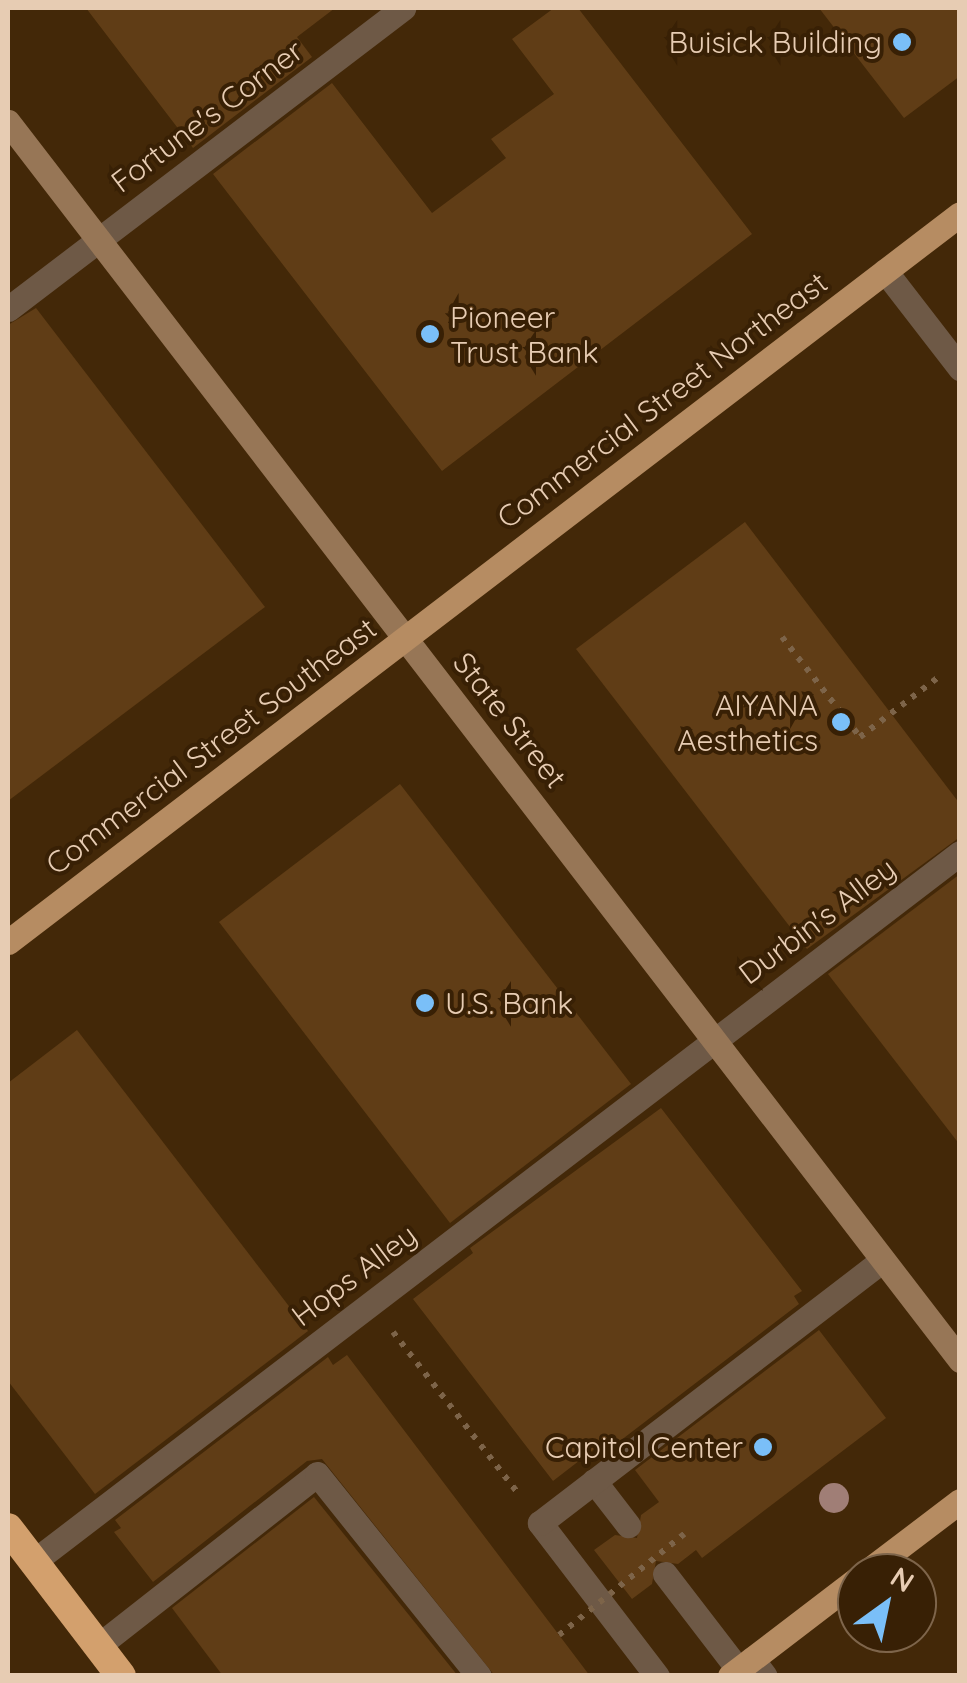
<!DOCTYPE html>
<style>
body{margin:0}
#map{position:relative;width:967px;height:1683px;overflow:hidden;background:#382005;font-family:Quicksand,sans-serif}
div>[style]{position:absolute}
.built>*{inset:0;background:#432808}
.building>*{inset:0;background:#603d16}
.path>*{height:6px;margin-top:-3px;transform-origin:0;background:repeating-linear-gradient(90deg,#7d6449 0 5px,transparent 0 13px)}
.lane>*{height:25px;margin:-12.5px;padding:0 12.5px;transform-origin:12.5px;border-radius:12.5px;background:#6e5946}
.secondary>*{height:25px;margin:-12.5px;padding:0 12.5px;transform-origin:12.5px;border-radius:12.5px;background:#977656}
.primary>*{height:25px;margin:-12.5px;padding:0 12.5px;transform-origin:12.5px;border-radius:12.5px;background:#b68c62}
.highway>*{height:30px;margin:-15px;padding:0 15px;transform-origin:15px;border-radius:15px;background:#d3a06d}
.path-bridge>*{height:6px;margin-top:-3px;transform-origin:0;background:repeating-linear-gradient(90deg,#7d6449 0 5px,transparent 0 13px)}
.trees>*{width:30px;height:30px;margin:-15px;border-radius:50%;background:#a07e76}
.dots>*{width:28px;height:28px;translate:-50% -50%;box-sizing:border-box;border:5px solid #382005;border-radius:50%}
span{translate:-50% -50%;white-space:nowrap;text-align:center;line-height:1.15;-webkit-text-stroke:8px #382005;paint-order:stroke}
.poi-label{font-size:30px;color:#e7ccb3}
.right{translate:-100% -50%;text-align:right}
.left{translate:0 -50%;text-align:left}
.street-label{font-size:30px;color:#e7ccb3}
.frame{position:absolute;inset:0;border:10px solid #e7ccb3;pointer-events:none}
.north{position:absolute;left:837px;top:1553px;width:100px;height:100px;box-sizing:border-box;background:#382005;border:2px solid #7e654b;border-radius:50%;rotate:33deg;font-size:28px;font-weight:700;line-height:40px;text-align:center;color:#e7ccb3}
.north::after{content:'';display:block;margin:auto;width:35px;height:45px;background:#7abff8;clip-path:polygon(50% 0,100% 100%,50% 72%,0 100%)}
</style>
<div id="map">
<div class="built">
<i style="clip-path:polygon(evenodd,8px 8px,959px 8px,959px 1675px,8px 1676px,8px 8px,857px 1573px,917px 1573px,917px 1633px,857px 1633px,857px 1573px)"></i>
</div>
<div class="building">
<i style="clip-path:polygon(86px 8px,335px 8px,297px 37px,312px 57px,193px 148px)"></i>
<i style="clip-path:polygon(554px 8px,578px 8px,752px 234px,442px 471px,213px 174px,332px 83px,432px 213px,506px 158px,491px 139px,554px 94px,512px 39px)"></i>
<i style="clip-path:polygon(819px 8px,960px 8px,960px 76px,904px 118px)"></i>
<i style="clip-path:polygon(36px 308px,265px 607px,8px 801px,8px 325px)"></i>
<i style="clip-path:polygon(745px 522px,960px 804px,960px 837px,807px 949px,576px 649px)"></i>
<i style="clip-path:polygon(400px 784px,631px 1084px,450px 1223px,219px 922px)"></i>
<i style="clip-path:polygon(960px 874px,960px 1145px,828px 974px)"></i>
<i style="clip-path:polygon(77px 1030px,308px 1331px,95px 1494px,8px 1381px,8px 1083px)"></i>
<i style="clip-path:polygon(661px 1108px,802px 1291px,794px 1296px,799px 1304px,616px 1444px,610px 1437px,553px 1481px,413px 1299px,473px 1253px,470px 1248px)"></i>
<i style="clip-path:polygon(819px 1330px,886px 1418px,702px 1558px,696px 1550px,678px 1564px,656px 1561px,652px 1584px,632px 1599px,594px 1550px,615px 1535px,637px 1538px,641px 1515px,659px 1502px,635px 1470px)"></i>
<i style="clip-path:polygon(347px 1355px,559px 1635px,590px 1676px,495px 1676px,322px 1459px,307px 1461px,153px 1582px,114px 1532px,121px 1528px,115px 1520px,328px 1357px,333px 1365px)"></i>
<i style="clip-path:polygon(314px 1497px,458px 1676px,223px 1676px,172px 1608px)"></i>
</div>
<div class="path">
<i style="left:782px;top:637px;width:127px;rotate:52deg"></i>
<i style="left:860px;top:737px;width:102px;rotate:-37.4deg"></i>
<i style="left:393px;top:1332px;width:207px;rotate:52.2deg"></i>
</div>
<div class="lane">
<i style="left:885px;top:271px;width:123px;rotate:52.3deg"></i>
<i style="left:8px;top:309px;width:497px;rotate:-37.3deg"></i>
<i style="left:594px;top:1481px;width:56px;rotate:52.3deg"></i>
<i style="left:33px;top:1562px;width:1167px;rotate:-37.41deg"></i>
<i style="left:665px;top:1574px;width:120px;rotate:52.5deg"></i>
<i style="left:98px;top:1646px;width:278px;rotate:-38.1deg"></i>
<i style="left:317px;top:1474px;width:259px;rotate:51.3deg"></i>
<i style="left:752px;top:1659px;width:21px;rotate:53deg"></i>
<i style="left:657px;top:1676px;width:193px;rotate:-127.4deg"></i>
<i style="left:540px;top:1523px;width:432px;rotate:-37.5deg"></i>
</div>
<div class="secondary">
<i style="left:8px;top:122px;width:1562px;rotate:52.44deg"></i>
</div>
<div class="primary">
<i style="left:8px;top:942px;width:1198px;rotate:-37.41deg"></i>
<i style="left:865px;top:1573px;width:119px;rotate:-37.2deg"></i>
<i style="left:730px;top:1676px;width:160px;rotate:-37.4deg"></i>
</div>
<div class="highway">
<i style="left:8px;top:1528px;width:186px;rotate:52.6deg"></i>
</div>
<div class="path-bridge">
<i style="left:559px;top:1635px;width:161px;rotate:-38.9deg"></i>
</div>
<div class="trees">
<i style="left:834px;top:1498px"></i>
</div>
<div class="dots">
<i style="left:902px;top:42px;background:#7abff8"></i>
<i style="left:430px;top:334px;background:#7abff8"></i>
<i style="left:841px;top:722px;background:#7abff8"></i>
<i style="left:425px;top:1003px;background:#7abff8"></i>
<i style="left:763px;top:1447px;background:#7abff8"></i>
</div>
<div class="poi-label">
<span class="right" style="left:882px;top:42px">Buisick Building</span>
<span class="left" style="left:450px;top:334px">Pioneer<br>Trust Bank</span>
<span class="right" style="left:818px;top:722px">AIYANA<br>Aesthetics</span>
<span class="left" style="left:445px;top:1003px">U.S. Bank</span>
<span class="right" style="left:743px;top:1447px">Capitol Center</span>
</div>
<div class="street-label">
<span style="left:207px;top:116px;rotate:-37deg">Fortune's Corner</span>
<span style="left:662px;top:400px;rotate:-37deg">Commercial Street Northeast</span>
<span style="left:510px;top:720px;rotate:52deg">State Street</span>
<span style="left:211px;top:746px;rotate:-37deg">Commercial Street Southeast</span>
<span style="left:817px;top:921px;rotate:-37deg">Durbin's Alley</span>
<span style="left:354px;top:1275px;rotate:-37deg">Hops Alley</span>
</div>
<div class="frame"></div>
<div class="north">N</div>
</div>
